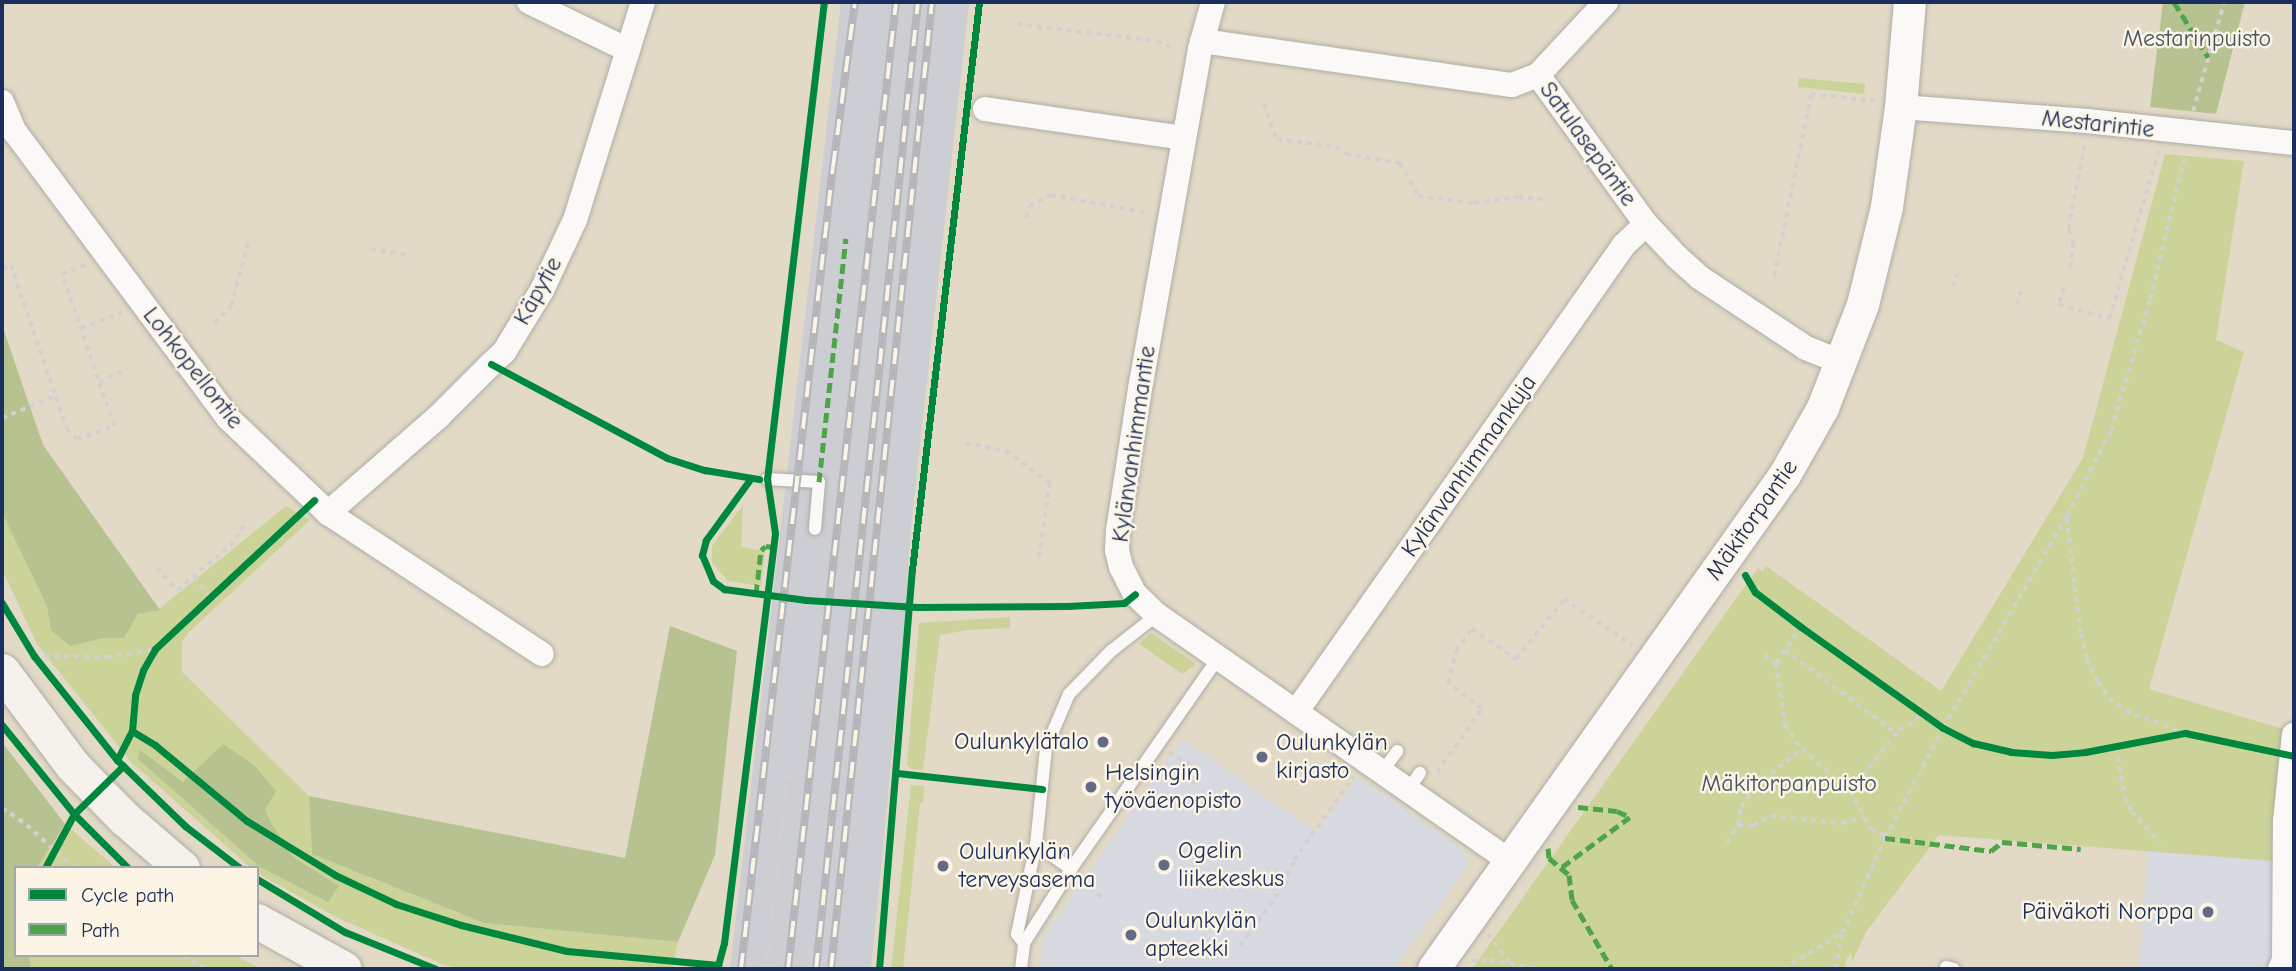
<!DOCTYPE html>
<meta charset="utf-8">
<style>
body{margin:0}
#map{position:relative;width:2296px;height:971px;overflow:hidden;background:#e2dac7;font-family:"Comic Neue",sans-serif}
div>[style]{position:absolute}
.built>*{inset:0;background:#d8dae2}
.industrial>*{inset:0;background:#ccced4}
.green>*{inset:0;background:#cbd398}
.forest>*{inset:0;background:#b6c390}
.path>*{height:3.5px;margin-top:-1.75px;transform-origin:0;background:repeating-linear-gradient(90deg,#d2d1cf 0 5px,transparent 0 10px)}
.roads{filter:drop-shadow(0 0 2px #b0ada5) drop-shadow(0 0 2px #b0ada5)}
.service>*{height:12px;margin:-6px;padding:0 6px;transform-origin:6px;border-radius:6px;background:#fbf9f7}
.minor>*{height:24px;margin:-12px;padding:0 12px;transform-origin:12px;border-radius:12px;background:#fbf9f7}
.tertiary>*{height:32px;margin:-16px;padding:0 16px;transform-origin:16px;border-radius:16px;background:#fbf9f7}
.secondary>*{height:35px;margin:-17.5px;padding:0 17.5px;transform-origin:17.5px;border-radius:17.5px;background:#f5f1ec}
.rail>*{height:8px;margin-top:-4px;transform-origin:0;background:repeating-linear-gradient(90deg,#fcf5e5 0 16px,#b5b6b9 0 32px);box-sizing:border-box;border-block:2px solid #b5b6b9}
.quiet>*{height:5px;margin-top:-2.5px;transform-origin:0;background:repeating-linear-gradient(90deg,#4fa44a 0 10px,transparent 0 15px)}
.cycleway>*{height:7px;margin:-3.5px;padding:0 3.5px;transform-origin:3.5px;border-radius:3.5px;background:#00873e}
.dots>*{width:19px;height:19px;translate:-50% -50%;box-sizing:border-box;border:4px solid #fcf5e5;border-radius:50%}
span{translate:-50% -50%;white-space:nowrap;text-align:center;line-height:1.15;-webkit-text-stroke:5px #fcf5e5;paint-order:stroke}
.park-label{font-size:24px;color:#425663}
.street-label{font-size:24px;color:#1b2f5e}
.poi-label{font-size:24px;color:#1b2f5e}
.right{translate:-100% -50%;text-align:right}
.left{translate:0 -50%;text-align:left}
.frame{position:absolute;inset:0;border:4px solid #1b2f5e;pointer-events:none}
.legend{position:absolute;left:14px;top:866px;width:245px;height:91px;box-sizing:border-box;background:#fcf5e5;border:2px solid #a2a6af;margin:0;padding:9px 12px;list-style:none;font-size:21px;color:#1b2f5e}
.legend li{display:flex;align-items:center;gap:14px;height:35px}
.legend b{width:35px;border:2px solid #a2a6af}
</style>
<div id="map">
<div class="built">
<i style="clip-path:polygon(1182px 739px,1318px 833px,1358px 777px,1463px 850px,1468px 862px,1464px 871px,1394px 969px,1040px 969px,1043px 938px)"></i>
<i style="clip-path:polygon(2148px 851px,2273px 861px,2271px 969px,2139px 969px)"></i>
</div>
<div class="industrial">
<i style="clip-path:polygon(841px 2px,969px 2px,911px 527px,904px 631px,871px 969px,730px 969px)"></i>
</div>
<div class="green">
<i style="clip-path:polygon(1799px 78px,1865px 84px,1864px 94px,1798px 87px)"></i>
<i style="clip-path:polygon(2165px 154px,2244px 161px,2216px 340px,2244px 352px,2149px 689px,2283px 729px,2273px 861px,1939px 835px,1866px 932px,1852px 962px,1851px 953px,1847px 958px,1844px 969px,1472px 969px,1758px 568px,1763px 571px,1766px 566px,1941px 691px,2083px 458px)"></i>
<i style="clip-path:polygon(2px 325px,43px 445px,159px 609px,286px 506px,310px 520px,189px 632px,182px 642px,182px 672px,309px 796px,312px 854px,484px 923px,678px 942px,672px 969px,463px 969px,444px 965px,338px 918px,257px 873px,257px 868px,251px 868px,131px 762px,37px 644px,2px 569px)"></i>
<i style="clip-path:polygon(743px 505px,741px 547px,765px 551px,761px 586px,728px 581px,712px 563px,712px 546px)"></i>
<i style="clip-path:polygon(1010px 617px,1010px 628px,968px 630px,940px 635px,923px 770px,911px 769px,907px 764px,919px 623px)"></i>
<i style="clip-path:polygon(1151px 633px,1196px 664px,1182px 674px,1139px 644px)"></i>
<i style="clip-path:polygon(911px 785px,924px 786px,923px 802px,920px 803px,903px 969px,891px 969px)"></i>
<i style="clip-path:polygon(65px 824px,116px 868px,37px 868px)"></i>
<i style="clip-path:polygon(29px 955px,235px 955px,260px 969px,31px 969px)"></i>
</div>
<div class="forest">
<i style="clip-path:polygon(2163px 2px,2245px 2px,2216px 114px,2150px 107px)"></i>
<i style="clip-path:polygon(2px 325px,43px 445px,160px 610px,138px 614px,124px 638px,104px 638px,70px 646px,51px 630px,47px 606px,2px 512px)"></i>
<i style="clip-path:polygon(670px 626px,737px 651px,715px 855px,678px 942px,484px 923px,312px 854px,309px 796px,625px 858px)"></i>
<i style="clip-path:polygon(2px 742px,65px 824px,37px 868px,16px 868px,16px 955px,29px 955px,31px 969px,2px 969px)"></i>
<i style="clip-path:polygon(223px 744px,253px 764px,276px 791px,265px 810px,270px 821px,293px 857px,339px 886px,328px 902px,260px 867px,138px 759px,140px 750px,183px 782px)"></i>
</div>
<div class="path">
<i style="left:1105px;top:2px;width:14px"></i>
<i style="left:1017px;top:24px;width:141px;rotate:6.9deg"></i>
<i style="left:1157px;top:41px;width:15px;rotate:23deg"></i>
<i style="left:1264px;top:104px;width:37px;rotate:70deg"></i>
<i style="left:1277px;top:139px;width:60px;rotate:7.7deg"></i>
<i style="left:1336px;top:147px;width:12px;rotate:35deg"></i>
<i style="left:1346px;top:154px;width:55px;rotate:9.5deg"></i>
<i style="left:1400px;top:163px;width:38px;rotate:61deg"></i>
<i style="left:1418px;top:196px;width:56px;rotate:7.1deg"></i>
<i style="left:1474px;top:203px;width:44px;rotate:-7.8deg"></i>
<i style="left:1518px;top:197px;width:25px;rotate:5deg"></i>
<i style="left:2193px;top:111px;width:113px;rotate:-74.1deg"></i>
<i style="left:1026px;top:218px;width:12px;rotate:-76deg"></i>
<i style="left:1029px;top:206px;width:25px;rotate:-27deg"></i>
<i style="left:1051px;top:195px;width:99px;rotate:10.5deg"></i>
<i style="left:371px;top:249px;width:36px;rotate:9deg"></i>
<i style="left:2px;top:268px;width:9px;rotate:-18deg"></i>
<i style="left:11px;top:265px;width:173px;rotate:71.1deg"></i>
<i style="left:67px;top:429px;width:14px;rotate:45deg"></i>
<i style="left:77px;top:439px;width:39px;rotate:-19deg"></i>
<i style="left:114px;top:426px;width:161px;rotate:-108.9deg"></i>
<i style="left:62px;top:274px;width:27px;rotate:-20deg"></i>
<i style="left:2070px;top:268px;width:24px;rotate:-83deg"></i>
<i style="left:2073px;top:244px;width:16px;rotate:-108deg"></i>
<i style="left:2068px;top:229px;width:87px;rotate:-78.7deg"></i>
<i style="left:1774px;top:276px;width:186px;rotate:-78.5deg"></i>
<i style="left:1811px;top:94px;width:64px;rotate:6.2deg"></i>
<i style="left:1953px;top:287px;width:14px;rotate:-73deg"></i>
<i style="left:2064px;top:288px;width:17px;rotate:107deg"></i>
<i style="left:2059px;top:304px;width:52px;rotate:16.7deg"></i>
<i style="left:2109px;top:319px;width:177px;rotate:-73.6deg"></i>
<i style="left:2017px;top:305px;width:14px;rotate:-73deg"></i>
<i style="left:214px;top:323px;width:24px;rotate:-45deg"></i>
<i style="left:231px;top:306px;width:65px;rotate:-74.9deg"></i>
<i style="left:81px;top:328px;width:43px;rotate:-20.6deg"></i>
<i style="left:99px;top:382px;width:31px;rotate:-25deg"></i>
<i style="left:2px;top:418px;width:57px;rotate:-22.5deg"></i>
<i style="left:966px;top:443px;width:41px;rotate:11.3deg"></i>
<i style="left:1006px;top:451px;width:54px;rotate:36deg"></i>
<i style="left:1050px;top:483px;width:76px;rotate:98.3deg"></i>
<i style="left:2067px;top:518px;width:117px;rotate:83.1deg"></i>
<i style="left:2081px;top:634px;width:26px;rotate:77deg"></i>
<i style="left:2087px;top:659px;width:25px;rotate:64deg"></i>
<i style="left:2098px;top:682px;width:19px;rotate:55deg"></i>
<i style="left:2109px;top:698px;width:21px;rotate:37deg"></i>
<i style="left:2126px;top:711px;width:63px;rotate:20.4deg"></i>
<i style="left:157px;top:568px;width:30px;rotate:48deg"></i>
<i style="left:177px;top:590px;width:69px;rotate:-39.7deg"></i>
<i style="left:230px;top:546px;width:24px;rotate:-55deg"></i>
<i style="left:195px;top:577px;width:24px;rotate:54deg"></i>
<i style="left:1785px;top:650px;width:139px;rotate:36.8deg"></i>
<i style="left:1764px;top:655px;width:14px;rotate:34deg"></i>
<i style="left:1776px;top:663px;width:44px;rotate:-55.2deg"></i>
<i style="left:34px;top:656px;width:73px;rotate:0.8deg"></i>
<i style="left:107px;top:657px;width:49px;rotate:-9.5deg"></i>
<i style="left:1776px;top:663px;width:63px;rotate:81.7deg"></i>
<i style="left:1785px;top:725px;width:29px;rotate:55deg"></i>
<i style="left:1802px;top:749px;width:64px;rotate:41.2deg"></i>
<i style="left:1850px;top:791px;width:43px;rotate:61.1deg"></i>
<i style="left:1871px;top:829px;width:17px;rotate:28deg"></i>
<i style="left:2116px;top:747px;width:51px;rotate:79.8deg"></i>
<i style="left:2125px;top:797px;width:17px;rotate:65deg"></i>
<i style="left:2132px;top:812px;width:41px;rotate:47deg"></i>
<i style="left:1169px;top:752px;width:33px;rotate:33deg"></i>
<i style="left:1197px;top:770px;width:17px;rotate:103deg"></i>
<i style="left:1437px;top:772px;width:77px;rotate:-54.5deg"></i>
<i style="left:1482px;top:709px;width:43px;rotate:-142.6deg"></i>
<i style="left:1448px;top:683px;width:33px;rotate:-76deg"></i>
<i style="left:1456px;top:651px;width:27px;rotate:-54deg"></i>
<i style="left:1472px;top:629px;width:53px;rotate:34.3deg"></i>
<i style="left:1516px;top:659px;width:77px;rotate:-51.3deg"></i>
<i style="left:1564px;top:599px;width:83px;rotate:34.3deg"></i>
<i style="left:1850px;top:791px;width:78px;rotate:-51.2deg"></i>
<i style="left:1899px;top:730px;width:20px;rotate:-30deg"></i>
<i style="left:1916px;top:720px;width:12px;rotate:-70deg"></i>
<i style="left:2px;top:808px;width:30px;rotate:34deg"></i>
<i style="left:27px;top:825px;width:64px;rotate:42.5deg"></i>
<i style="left:1738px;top:825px;width:15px"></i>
<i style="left:1753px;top:825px;width:20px;rotate:-27deg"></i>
<i style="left:1771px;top:816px;width:71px;rotate:5.6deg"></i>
<i style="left:1842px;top:823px;width:23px;rotate:-15deg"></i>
<i style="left:1727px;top:843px;width:21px;rotate:-59deg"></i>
<i style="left:1738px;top:825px;width:18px;rotate:-81deg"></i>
<i style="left:1741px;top:807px;width:25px;rotate:-56deg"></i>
<i style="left:1755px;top:786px;width:60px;rotate:-38.2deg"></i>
<i style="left:1083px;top:880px;width:25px;rotate:43deg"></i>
<i style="left:1488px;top:934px;width:36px;rotate:53deg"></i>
<i style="left:1240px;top:946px;width:75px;rotate:-54.2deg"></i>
<i style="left:1284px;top:885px;width:27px;rotate:-68deg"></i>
<i style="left:1294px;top:860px;width:102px;rotate:-54.6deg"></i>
<i style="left:183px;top:955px;width:26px;rotate:32deg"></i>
<i style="left:1472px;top:961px;width:18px;rotate:-3deg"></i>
<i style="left:1490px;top:960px;width:49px;rotate:10.6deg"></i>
<i style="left:766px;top:969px;width:195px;rotate:-83.8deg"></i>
<i style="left:1783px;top:969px;width:69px;rotate:-31.4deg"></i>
<i style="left:1835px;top:969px;width:37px;rotate:-79deg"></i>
<i style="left:1842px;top:933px;width:104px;rotate:-65.6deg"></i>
<i style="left:1885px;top:838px;width:124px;rotate:-62.2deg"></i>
<i style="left:1943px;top:728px;width:246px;rotate:-59.7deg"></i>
<i style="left:2067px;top:516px;width:97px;rotate:-62.9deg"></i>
<i style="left:2111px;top:430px;width:137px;rotate:-73.4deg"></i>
<i style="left:2150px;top:299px;width:149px;rotate:-76.4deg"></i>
</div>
<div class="roads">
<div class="service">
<i style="left:767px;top:479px;width:52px;rotate:3.3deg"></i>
<i style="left:819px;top:482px;width:47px;rotate:94.9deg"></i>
<i style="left:1157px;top:615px;width:58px;rotate:142deg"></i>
<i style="left:1111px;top:651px;width:60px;rotate:134.3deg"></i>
<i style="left:1069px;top:694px;width:59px;rotate:113.1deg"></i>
<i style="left:1046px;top:748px;width:97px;rotate:95.9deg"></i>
<i style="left:1036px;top:844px;width:43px;rotate:35.5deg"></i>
<i style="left:1071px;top:869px;width:257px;rotate:-55.1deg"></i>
<i style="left:1382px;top:772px;width:26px;rotate:-54deg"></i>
<i style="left:1408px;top:790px;width:21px;rotate:-55deg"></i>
<i style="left:1024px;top:943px;width:11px;rotate:-128deg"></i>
<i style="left:1017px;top:934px;width:92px;rotate:-78.1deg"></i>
<i style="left:1946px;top:967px;width:8px;rotate:14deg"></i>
<i style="left:1021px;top:969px;width:26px;rotate:-83deg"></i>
<i style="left:1024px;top:943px;width:88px;rotate:-57.6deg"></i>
</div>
<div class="minor">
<i style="left:529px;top:2px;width:110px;rotate:25.9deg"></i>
<i style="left:1213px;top:2px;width:49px;rotate:105.5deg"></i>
<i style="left:1200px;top:49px;width:338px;rotate:100deg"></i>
<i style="left:1141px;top:382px;width:151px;rotate:98.8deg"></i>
<i style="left:1118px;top:531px;width:19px;rotate:93deg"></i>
<i style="left:1117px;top:550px;width:17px;rotate:77deg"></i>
<i style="left:1121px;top:567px;width:30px;rotate:63deg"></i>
<i style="left:1135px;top:594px;width:30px;rotate:44deg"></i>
<i style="left:1157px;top:615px;width:432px;rotate:34.9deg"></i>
<i style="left:1202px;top:41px;width:313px;rotate:8.1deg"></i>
<i style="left:1512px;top:85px;width:28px;rotate:-21deg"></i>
<i style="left:1538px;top:75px;width:100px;rotate:-47deg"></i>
<i style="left:1538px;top:75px;width:184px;rotate:54.1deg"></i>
<i style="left:1646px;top:224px;width:45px;rotate:46.8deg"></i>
<i style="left:1677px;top:257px;width:30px;rotate:42deg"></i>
<i style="left:1699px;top:277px;width:128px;rotate:33.6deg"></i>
<i style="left:1806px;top:348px;width:40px;rotate:22deg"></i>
<i style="left:2px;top:102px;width:33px;rotate:67deg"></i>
<i style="left:15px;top:132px;width:357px;rotate:53.3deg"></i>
<i style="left:228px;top:418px;width:138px;rotate:43.5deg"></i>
<i style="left:328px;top:513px;width:256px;rotate:33.4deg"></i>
<i style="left:1901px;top:107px;width:187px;rotate:4.3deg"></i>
<i style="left:2087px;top:121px;width:208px;rotate:6.1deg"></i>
<i style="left:985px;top:109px;width:200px;rotate:8.3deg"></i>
<i style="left:328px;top:513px;width:147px;rotate:-41.1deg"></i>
<i style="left:439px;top:416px;width:74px;rotate:-45deg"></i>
<i style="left:491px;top:364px;width:18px;rotate:-43deg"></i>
<i style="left:504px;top:352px;width:73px;rotate:-58.5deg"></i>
<i style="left:542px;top:290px;width:77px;rotate:-64.8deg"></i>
<i style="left:575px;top:220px;width:228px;rotate:-72.7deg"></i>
<i style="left:1296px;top:712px;width:571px;rotate:-54.92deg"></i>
<i style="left:1624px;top:245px;width:30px;rotate:-44deg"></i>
<i style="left:2280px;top:969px;width:10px;rotate:-66deg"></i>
<i style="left:2284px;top:960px;width:139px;rotate:-89.6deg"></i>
<i style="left:2285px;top:821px;width:87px;rotate:-84.1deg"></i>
</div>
<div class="tertiary">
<i style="left:1434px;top:969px;width:606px;rotate:-54.61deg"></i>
<i style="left:1785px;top:475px;width:77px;rotate:-60.4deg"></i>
<i style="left:1823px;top:408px;width:110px;rotate:-68.8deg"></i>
<i style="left:1863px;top:305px;width:101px;rotate:-76.2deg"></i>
<i style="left:1887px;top:207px;width:101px;rotate:-82deg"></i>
<i style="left:1901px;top:107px;width:105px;rotate:-85.1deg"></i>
</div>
<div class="secondary">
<i style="left:2px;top:671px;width:117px;rotate:53.3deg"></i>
<i style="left:72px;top:765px;width:76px;rotate:45.5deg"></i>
<i style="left:125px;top:819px;width:75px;rotate:40.7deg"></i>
<i style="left:257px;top:921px;width:99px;rotate:28.9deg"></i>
</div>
</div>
<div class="rail">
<i style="left:741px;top:969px;width:807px;rotate:-83.46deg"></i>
<i style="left:833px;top:167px;width:166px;rotate:-82.4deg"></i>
<i style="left:788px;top:969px;width:973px;rotate:-83.63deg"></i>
<i style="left:816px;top:969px;width:972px;rotate:-83.98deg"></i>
<i style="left:831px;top:969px;width:972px;rotate:-84.04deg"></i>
</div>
<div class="quiet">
<i style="left:2174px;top:2px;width:65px;rotate:58.3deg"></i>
<i style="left:819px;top:482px;width:245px;rotate:-83.7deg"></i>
<i style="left:756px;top:594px;width:44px;rotate:-83.5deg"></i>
<i style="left:761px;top:550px;width:6px;rotate:-39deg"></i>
<i style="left:766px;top:546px;width:7px;rotate:8deg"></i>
<i style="left:1578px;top:807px;width:39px;rotate:6deg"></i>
<i style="left:1617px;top:811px;width:14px;rotate:25deg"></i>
<i style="left:1885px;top:838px;width:107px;rotate:7deg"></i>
<i style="left:1991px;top:851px;width:14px;rotate:-39deg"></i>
<i style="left:2002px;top:842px;width:79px;rotate:5.1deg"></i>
<i style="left:1548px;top:848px;width:10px;rotate:84deg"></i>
<i style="left:1549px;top:858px;width:26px;rotate:40deg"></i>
<i style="left:1569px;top:875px;width:25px;rotate:83deg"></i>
<i style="left:1572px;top:900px;width:80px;rotate:59.9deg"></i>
<i style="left:1562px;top:867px;width:84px;rotate:-36.3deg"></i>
</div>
<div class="cycleway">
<i style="left:491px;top:364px;width:200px;rotate:28.1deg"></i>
<i style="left:667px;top:458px;width:40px;rotate:18deg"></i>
<i style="left:705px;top:470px;width:55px;rotate:9.5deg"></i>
<i style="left:751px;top:478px;width:77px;rotate:126deg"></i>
<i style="left:706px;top:540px;width:16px;rotate:105deg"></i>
<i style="left:702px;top:555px;width:28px;rotate:67deg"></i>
<i style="left:713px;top:581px;width:14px;rotate:36deg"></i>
<i style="left:724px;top:589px;width:83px;rotate:7.6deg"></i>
<i style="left:806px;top:600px;width:111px;rotate:3.6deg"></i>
<i style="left:917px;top:607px;width:151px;rotate:-0.4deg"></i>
<i style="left:1068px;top:606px;width:56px;rotate:-3.1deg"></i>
<i style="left:1124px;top:603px;width:14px;rotate:-39deg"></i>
<i style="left:1745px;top:575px;width:20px;rotate:60deg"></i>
<i style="left:1755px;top:592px;width:58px;rotate:37.3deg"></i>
<i style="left:1801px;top:627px;width:174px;rotate:35.4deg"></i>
<i style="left:1943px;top:728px;width:34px;rotate:27deg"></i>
<i style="left:1973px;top:743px;width:39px;rotate:13deg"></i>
<i style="left:2011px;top:752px;width:41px;rotate:4.2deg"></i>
<i style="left:2052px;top:755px;width:33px;rotate:-5deg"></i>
<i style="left:2085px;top:752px;width:102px;rotate:-10.8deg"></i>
<i style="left:2185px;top:733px;width:111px;rotate:11.9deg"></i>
<i style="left:2px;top:603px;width:62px;rotate:58.9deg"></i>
<i style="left:34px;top:656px;width:133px;rotate:51.4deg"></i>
<i style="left:117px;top:760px;width:95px;rotate:44.1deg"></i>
<i style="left:185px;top:826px;width:69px;rotate:37.4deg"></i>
<i style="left:2px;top:725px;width:114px;rotate:51deg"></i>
<i style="left:74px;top:814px;width:76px;rotate:45deg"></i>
<i style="left:132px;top:731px;width:27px;rotate:31deg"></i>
<i style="left:155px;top:745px;width:119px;rotate:39.6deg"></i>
<i style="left:247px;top:821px;width:103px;rotate:31.5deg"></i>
<i style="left:335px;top:875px;width:68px;rotate:25.4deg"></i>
<i style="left:396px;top:904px;width:68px;rotate:17.9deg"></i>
<i style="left:461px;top:925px;width:109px;rotate:13.8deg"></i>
<i style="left:567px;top:951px;width:152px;rotate:5.3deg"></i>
<i style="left:117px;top:760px;width:33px;rotate:-63deg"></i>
<i style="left:132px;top:731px;width:36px;rotate:-85deg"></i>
<i style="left:135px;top:695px;width:26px;rotate:-72deg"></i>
<i style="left:143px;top:670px;width:24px;rotate:-60deg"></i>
<i style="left:155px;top:649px;width:218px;rotate:-43.1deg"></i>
<i style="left:897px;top:773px;width:146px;rotate:6.3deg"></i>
<i style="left:45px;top:868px;width:61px;rotate:-61.8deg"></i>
<i style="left:74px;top:814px;width:69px;rotate:-44.4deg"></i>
<i style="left:257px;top:879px;width:103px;rotate:31.1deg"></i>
<i style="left:345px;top:932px;width:98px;rotate:22.1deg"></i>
<i style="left:717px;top:969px;width:27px;rotate:-75deg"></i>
<i style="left:724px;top:943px;width:413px;rotate:-82.9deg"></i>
<i style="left:775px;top:533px;width:55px;rotate:-98.4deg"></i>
<i style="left:767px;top:479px;width:480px;rotate:-83.2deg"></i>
<i style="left:879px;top:969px;width:400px;rotate:-85.3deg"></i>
<i style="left:912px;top:570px;width:572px;rotate:-83.27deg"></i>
</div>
<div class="dots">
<i style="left:1103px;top:742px;background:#616b83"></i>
<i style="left:1262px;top:757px;background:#616b83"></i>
<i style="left:1091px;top:787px;background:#616b83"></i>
<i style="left:1164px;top:865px;background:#616b83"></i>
<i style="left:943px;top:866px;background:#616b83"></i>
<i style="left:2208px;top:912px;background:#616b83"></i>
<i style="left:1131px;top:935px;background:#616b83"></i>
</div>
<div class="park-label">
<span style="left:2197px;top:39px">Mestarinpuisto</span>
<span style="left:1789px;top:784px">Mäkitorpanpuisto</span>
</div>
<div class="street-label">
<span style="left:2098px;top:124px;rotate:6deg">Mestarintie</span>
<span style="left:1588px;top:144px;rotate:54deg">Satulasepäntie</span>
<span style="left:538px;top:291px;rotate:-61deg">Käpytie</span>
<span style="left:193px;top:368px;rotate:52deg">Lohkopellontie</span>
<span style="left:1134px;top:444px;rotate:-82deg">Kylänvanhimmantie</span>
<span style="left:1469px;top:466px;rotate:-55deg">Kylänvanhimmankuja</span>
<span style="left:1752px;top:520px;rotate:-55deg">Mäkitorpantie</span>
</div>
<div class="poi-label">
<span class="right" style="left:1089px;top:742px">Oulunkylätalo</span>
<span class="left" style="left:1276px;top:757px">Oulunkylän<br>kirjasto</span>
<span class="left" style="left:1105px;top:787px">Helsingin<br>työväenopisto</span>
<span class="left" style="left:1178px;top:865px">Ogelin<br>liikekeskus</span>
<span class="left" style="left:959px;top:866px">Oulunkylän<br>terveysasema</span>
<span class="right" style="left:2194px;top:912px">Päiväkoti Norppa</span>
<span class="left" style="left:1145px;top:935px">Oulunkylän<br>apteekki</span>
</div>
<div class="frame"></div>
<ul class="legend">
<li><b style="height:9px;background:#00873e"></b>Cycle path</li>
<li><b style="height:9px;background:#4fa44a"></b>Path</li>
</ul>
</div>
